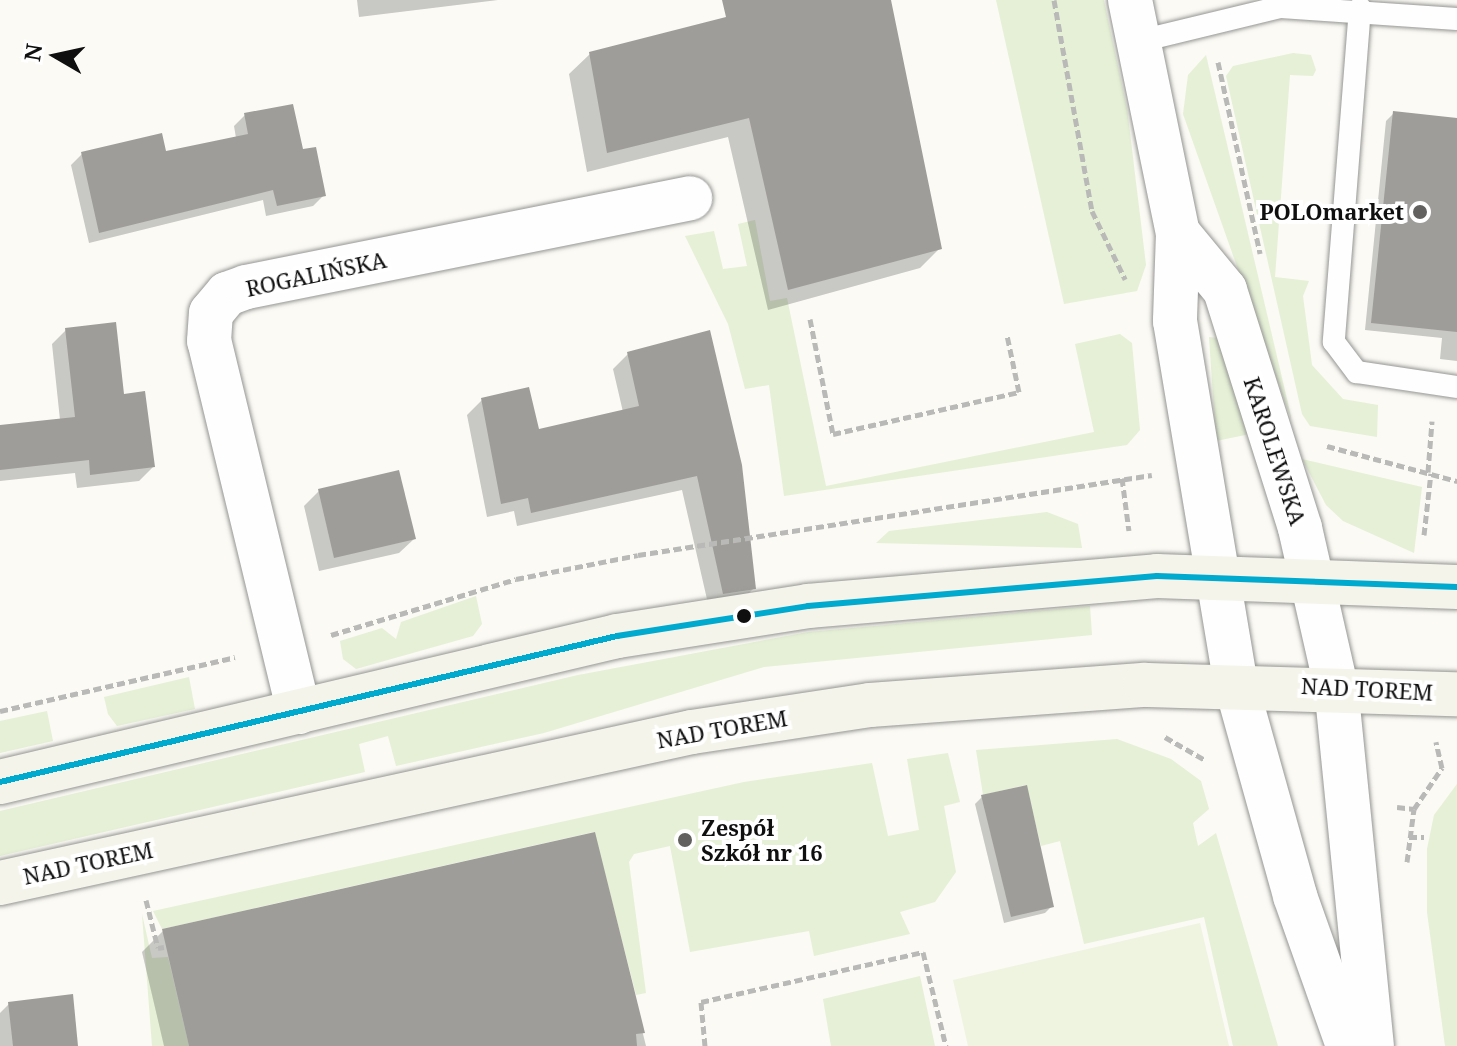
<!DOCTYPE html>
<meta charset="utf-8">
<style>
body{margin:0}
#map{position:relative;width:1457px;height:1046px;overflow:hidden;background:#fbfaf5;font-family:"Noto Serif",serif}
div>[style]{position:absolute}
.green>*{inset:0;background:#e5f0d6}
.pitch>*{inset:0;background:#eef4e0}
.shadow>*{inset:0;background:#0003}
.building>*{inset:0;background:#9f9d9a}
.path>*{height:5px;margin-top:-2.5px;transform-origin:0;background:repeating-linear-gradient(90deg,#b9b9b8 0 8px,transparent 0 12px)}
.roads{filter:drop-shadow(0 0 2px #959593) drop-shadow(0 0 2px #959593)}
.lane>*{height:22px;margin:-11px;padding:0 11px;transform-origin:11px;border-radius:11px;background:#fefefe}
.street>*{height:44px;margin:-22px;padding:0 22px;transform-origin:22px;border-radius:22px;background:#fefefe}
.secondary>*{height:44px;margin:-22px;padding:0 22px;transform-origin:22px;border-radius:22px;background:#f5f4eb}
.bus-1>*{height:6px;margin:-3px;padding:0 3px;transform-origin:3px;border-radius:3px;background:#00a9ce}
.dots>*{width:22px;height:22px;translate:-50% -50%;box-sizing:border-box;border:4px solid #fff;border-radius:50%}
span{translate:-50% -50%;white-space:nowrap;text-align:center;line-height:1.15;-webkit-text-stroke:8px #fff;paint-order:stroke}
.poi-label{font-size:22px;color:#0f0f0f;font-weight:700}
.right{translate:-100% -50%;text-align:right}
.left{translate:0 -50%;text-align:left}
.street-label{font-size:22px;color:#0f0f0f}
.north{position:absolute;left:16px;top:16px;width:80px;height:80px;-webkit-text-stroke:6px #fff;paint-order:stroke;rotate:279deg;font-size:22px;font-weight:700;line-height:32px;text-align:center;color:#0f0f0f}
.north::after{content:'';display:block;margin:auto;width:28px;height:36px;background:#0f0f0f;clip-path:polygon(50% 0,100% 100%,50% 72%,0 100%)}
</style>
<div id="map">
<div class="green">
<i style="clip-path:polygon(996px 0,1104px 0,1127px 108px,1146px 265px,1137px 291px,1064px 304px)"></i>
<i style="clip-path:polygon(1293px 53px,1311px 55px,1316px 70px,1313px 76px,1290px 75px,1275px 277px,1309px 281px,1303px 296px,1312px 365px,1343px 399px,1378px 405px,1377px 437px,1310px 426px,1302px 414px,1226px 76px,1233px 66px)"></i>
<i style="clip-path:polygon(1206px 55px,1291px 416px,1291px 419px,1183px 114px,1188px 75px)"></i>
<i style="clip-path:polygon(755px 220px,770px 301px,787px 298px,826px 486px,1094px 432px,1075px 344px,1120px 334px,1132px 343px,1140px 430px,1127px 445px,784px 496px,769px 385px,745px 389px,728px 324px,685px 236px,714px 231px,723px 269px,747px 266px,738px 224px)"></i>
<i style="clip-path:polygon(1209px 337px,1218px 338px,1250px 434px,1216px 441px)"></i>
<i style="clip-path:polygon(1302px 459px,1422px 487px,1414px 553px,1343px 521px,1326px 505px)"></i>
<i style="clip-path:polygon(1047px 512px,1078px 524px,1082px 548px,876px 543px,889px 531px)"></i>
<i style="clip-path:polygon(476px 596px,482px 624px,473px 636px,356px 669px,343px 659px,340px 641px,382px 628px,396px 639px,401px 622px)"></i>
<i style="clip-path:polygon(1090px 606px,1092px 635px,764px 667px,544px 733px,396px 766px,388px 736px,359px 744px,365px 772px,0 856px,0 811px,578px 675px,808px 632px)"></i>
<i style="clip-path:polygon(189px 677px,195px 709px,117px 726px,108px 714px,104px 697px)"></i>
<i style="clip-path:polygon(47px 711px,53px 741px,0 753px,0 721px)"></i>
<i style="clip-path:polygon(1117px 739px,1171px 759px,1201px 781px,1209px 809px,1193px 823px,1198px 846px,1216px 833px,1278px 1046px,1233px 1046px,1204px 917px,1084px 944px,1060px 841px,1041px 846px,1026px 785px,983px 795px,976px 750px)"></i>
<i style="clip-path:polygon(948px 753px,960px 802px,944px 806px,956px 872px,935px 902px,900px 912px,910px 934px,814px 956px,809px 931px,690px 952px,670px 846px,634px 854px,629px 862px,646px 993px,636px 995px,594px 832px,162px 929px,153px 911px,744px 782px,872px 763px,888px 836px,919px 830px,907px 759px)"></i>
<i style="clip-path:polygon(1457px 784px,1457px 1046px,1445px 1046px,1427px 912px,1427px 849px,1434px 815px)"></i>
<i style="clip-path:polygon(142px 914px,152px 958px,168px 957px,189px 1046px,152px 1046px)"></i>
<i style="clip-path:polygon(920px 976px,935px 1046px,831px 1046px,823px 999px)"></i>
</div>
<div class="pitch">
<i style="clip-path:polygon(1200px 923px,1229px 1046px,968px 1046px,953px 980px)"></i>
</div>
<div class="shadow">
<i style="clip-path:polygon(357px 0,498px 0,359px 17px)"></i>
<i style="clip-path:polygon(800px 0,888px 0,940px 248px,920px 268px,768px 310px,728px 137px,587px 172px,569px 74px,590px 54px)"></i>
<i style="clip-path:polygon(1394px 113px,1457px 120px,1457px 361px,1440px 359px,1442px 338px,1365px 330px,1386px 121px)"></i>
<i style="clip-path:polygon(245px 115px,301px 152px,324px 195px,313px 206px,266px 216px,263px 200px,89px 243px,71px 165px,82px 154px,165px 153px,236px 138px,234px 126px)"></i>
<i style="clip-path:polygon(66px 330px,123px 396px,153px 467px,139px 481px,77px 488px,75px 473px,0 481px,0 427px,60px 420px,52px 344px)"></i>
<i style="clip-path:polygon(709px 333px,754px 588px,739px 603px,709px 608px,682px 490px,517px 526px,514px 511px,487px 517px,467px 415px,482px 400px,538px 431px,623px 412px,613px 369px,628px 354px)"></i>
<i style="clip-path:polygon(319px 491px,414px 539px,399px 553px,319px 571px,304px 506px)"></i>
<i style="clip-path:polygon(982px 797px,1052px 906px,1045px 913px,1004px 923px,975px 804px)"></i>
<i style="clip-path:polygon(593px 834px,646px 1046px,164px 1046px,142px 952px,163px 931px)"></i>
<i style="clip-path:polygon(9px 1004px,76px 1046px,0 1046px,0 1013px)"></i>
</div>
<div class="building">
<i style="clip-path:polygon(722px 0,891px 0,942px 249px,788px 290px,749px 118px,607px 153px,589px 52px,726px 17px)"></i>
<i style="clip-path:polygon(293px 104px,303px 149px,316px 147px,326px 196px,277px 206px,273px 190px,99px 233px,81px 152px,162px 133px,166px 151px,248px 134px,244px 113px)"></i>
<i style="clip-path:polygon(1393px 111px,1457px 118px,1457px 332px,1371px 323px)"></i>
<i style="clip-path:polygon(116px 322px,124px 394px,145px 391px,155px 467px,90px 475px,89px 460px,0 470px,0 425px,75px 417px,65px 328px)"></i>
<i style="clip-path:polygon(710px 330px,742px 465px,756px 589px,723px 594px,697px 476px,531px 513px,528px 498px,501px 504px,481px 398px,529px 387px,539px 429px,639px 406px,627px 352px)"></i>
<i style="clip-path:polygon(399px 470px,416px 539px,334px 558px,318px 489px)"></i>
<i style="clip-path:polygon(1027px 785px,1054px 907px,1011px 917px,981px 795px)"></i>
<i style="clip-path:polygon(595px 832px,645px 1033px,636px 1034px,637px 1046px,189px 1046px,162px 929px)"></i>
<i style="clip-path:polygon(73px 994px,78px 1046px,13px 1046px,8px 1002px)"></i>
</div>
<div class="path">
<i style="left:1054px;top:0;width:214px;rotate:79.8deg"></i>
<i style="left:1092px;top:211px;width:76px;rotate:64.1deg"></i>
<i style="left:1218px;top:62px;width:196px;rotate:77.6deg"></i>
<i style="left:810px;top:319px;width:117px;rotate:78.7deg"></i>
<i style="left:833px;top:434px;width:191px;rotate:-12.7deg"></i>
<i style="left:1019px;top:392px;width:58px;rotate:-101.9deg"></i>
<i style="left:1327px;top:446px;width:135px;rotate:15.1deg"></i>
<i style="left:1428px;top:472px;width:51px;rotate:-85.5deg"></i>
<i style="left:1122px;top:478px;width:53px;rotate:82.5deg"></i>
<i style="left:1424px;top:535px;width:62px;rotate:-83.6deg"></i>
<i style="left:331px;top:635px;width:193px;rotate:-16.8deg"></i>
<i style="left:516px;top:579px;width:124px;rotate:-11.1deg"></i>
<i style="left:638px;top:555px;width:520px;rotate:-8.85deg"></i>
<i style="left:0;top:711px;width:241px;rotate:-12.9deg"></i>
<i style="left:1165px;top:737px;width:46px;rotate:29.9deg"></i>
<i style="left:1397px;top:807px;width:17px;rotate:7deg"></i>
<i style="left:1414px;top:809px;width:50px;rotate:-55.7deg"></i>
<i style="left:1442px;top:768px;width:27px;rotate:-103deg"></i>
<i style="left:1409px;top:837px;width:15px"></i>
<i style="left:1407px;top:862px;width:53px;rotate:-82.5deg"></i>
<i style="left:146px;top:900px;width:49px;rotate:76deg"></i>
<i style="left:158px;top:948px;width:6px;rotate:-9deg"></i>
<i style="left:705px;top:1046px;width:44px;rotate:-95.2deg"></i>
<i style="left:701px;top:1002px;width:228px;rotate:-12.7deg"></i>
<i style="left:923px;top:952px;width:97px;rotate:76.3deg"></i>
</div>
<div class="roads">
<div class="lane">
<i style="left:1360px;top:8px;width:335px;rotate:94.5deg"></i>
<i style="left:1334px;top:342px;width:38px;rotate:53deg"></i>
<i style="left:1357px;top:372px;width:101px;rotate:8.5deg"></i>
<i style="left:1140px;top:41px;width:145px;rotate:-13.6deg"></i>
<i style="left:1281px;top:7px;width:176px;rotate:3.9deg"></i>
</div>
<div class="street">
<i style="left:1130px;top:0;width:238px;rotate:78.4deg"></i>
<i style="left:1178px;top:233px;width:88px;rotate:92deg"></i>
<i style="left:1175px;top:321px;width:368px;rotate:80.5deg"></i>
<i style="left:1236px;top:684px;width:220px;rotate:74.4deg"></i>
<i style="left:1295px;top:896px;width:159px;rotate:70.5deg"></i>
<i style="left:1178px;top:233px;width:74px;rotate:50.5deg"></i>
<i style="left:1225px;top:290px;width:250px;rotate:72.5deg"></i>
<i style="left:1300px;top:528px;width:162px;rotate:77.2deg"></i>
<i style="left:1336px;top:686px;width:362px;rotate:84.3deg"></i>
<i style="left:299px;top:712px;width:382px;rotate:-103.6deg"></i>
<i style="left:209px;top:341px;width:28px;rotate:-86deg"></i>
<i style="left:211px;top:313px;width:25px;rotate:-50deg"></i>
<i style="left:227px;top:294px;width:20px;rotate:-20deg"></i>
<i style="left:246px;top:287px;width:453px;rotate:-11.3deg"></i>
</div>
<div class="secondary">
<i style="left:0;top:782px;width:634px;rotate:-13.31deg"></i>
<i style="left:617px;top:636px;width:193px;rotate:-8.9deg"></i>
<i style="left:808px;top:606px;width:350px;rotate:-4.9deg"></i>
<i style="left:1157px;top:576px;width:300px;rotate:2.1deg"></i>
<i style="left:0;top:883px;width:708px;rotate:-12.31deg"></i>
<i style="left:692px;top:732px;width:180px;rotate:-8.6deg"></i>
<i style="left:870px;top:705px;width:276px;rotate:-4.2deg"></i>
<i style="left:1145px;top:685px;width:312px;rotate:1.7deg"></i>
</div>
</div>
<div class="bus-1">
<i style="left:0;top:782px;width:634px;rotate:-13.31deg"></i>
<i style="left:617px;top:636px;width:193px;rotate:-8.9deg"></i>
<i style="left:808px;top:606px;width:350px;rotate:-4.9deg"></i>
<i style="left:1157px;top:576px;width:300px;rotate:2.1deg"></i>
</div>
<div class="dots">
<i style="left:1420px;top:212px;background:#626160"></i>
<i style="left:744px;top:616px;background:#0f0f0f"></i>
<i style="left:685px;top:840px;background:#626160"></i>
</div>
<div class="poi-label">
<span class="right" style="left:1404px;top:212px">POLOmarket</span>
<span class="left" style="left:701px;top:840px">Zespół<br>Szkół nr 16</span>
</div>
<div class="street-label">
<span style="left:316px;top:274px;rotate:-12deg">ROGALIŃSKA</span>
<span style="left:1275px;top:451px;rotate:72deg">KAROLEWSKA</span>
<span style="left:1367px;top:689px;rotate:3deg">NAD TOREM</span>
<span style="left:722px;top:729px;rotate:-10deg">NAD TOREM</span>
<span style="left:88px;top:863px;rotate:-12deg">NAD TOREM</span>
</div>
<div class="north">N</div>
</div>
